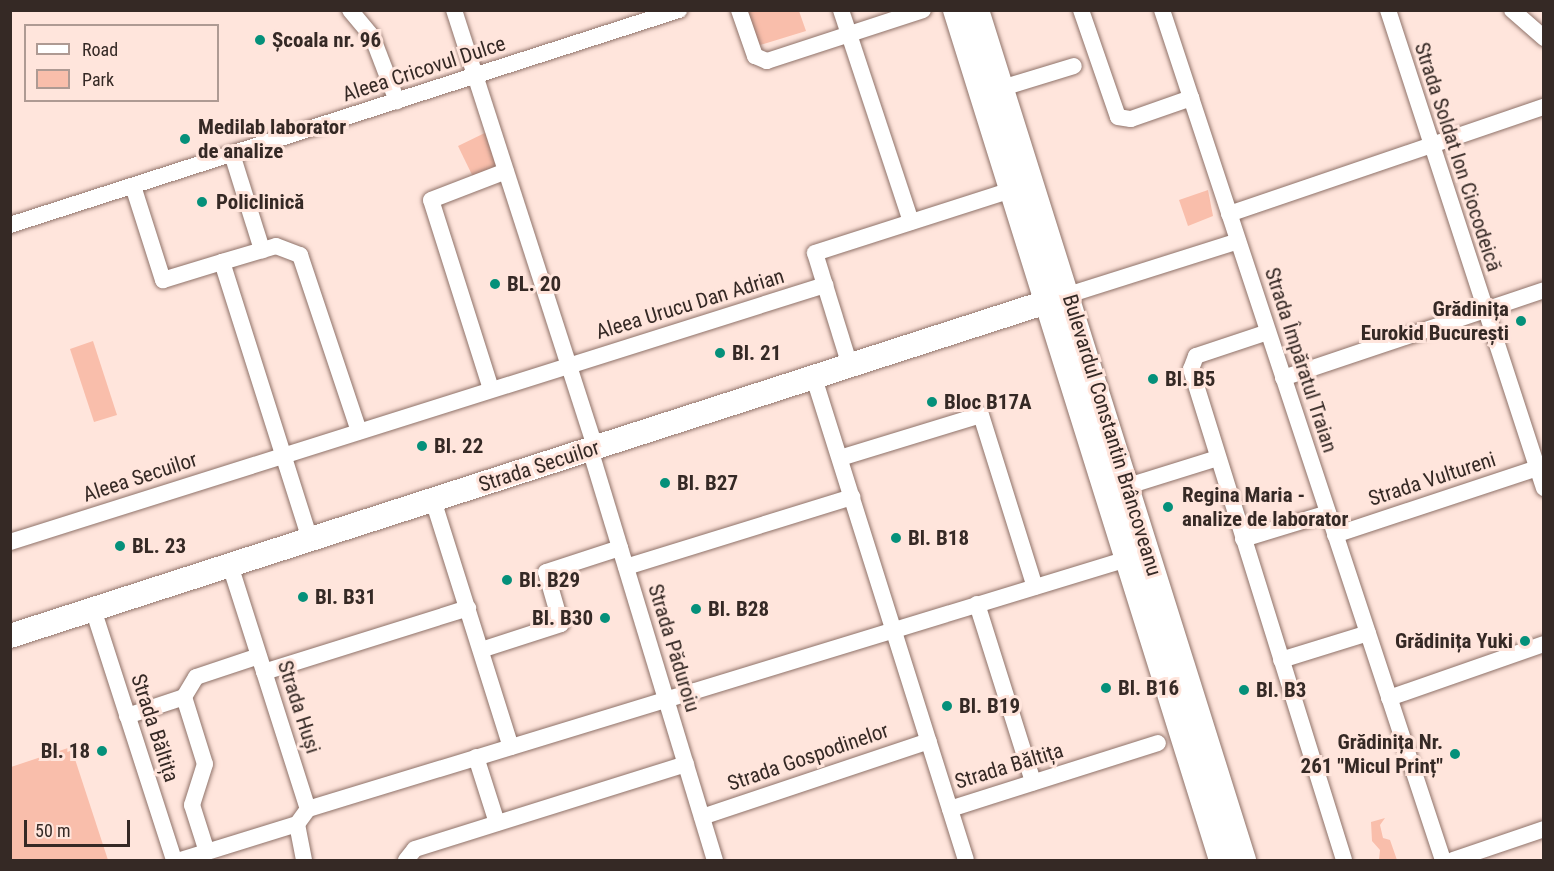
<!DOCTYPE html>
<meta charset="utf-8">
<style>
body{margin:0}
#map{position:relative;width:1554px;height:871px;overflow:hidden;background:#ffe5dc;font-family:"Roboto Condensed",sans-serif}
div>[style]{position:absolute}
.green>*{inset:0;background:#f9beab}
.roads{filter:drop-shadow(0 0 2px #8f7269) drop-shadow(0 0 2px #8f7269)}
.street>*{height:16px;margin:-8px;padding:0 8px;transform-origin:8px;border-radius:8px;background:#fff}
.secondary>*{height:24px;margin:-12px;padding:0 12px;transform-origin:12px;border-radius:12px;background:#fff}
.dots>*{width:16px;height:16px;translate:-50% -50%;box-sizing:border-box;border:3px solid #ffe5dc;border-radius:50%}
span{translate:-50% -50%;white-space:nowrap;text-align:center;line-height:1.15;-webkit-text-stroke:6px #ffe5dc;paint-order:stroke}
.poi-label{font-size:21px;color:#352925;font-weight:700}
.left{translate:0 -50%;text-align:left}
.right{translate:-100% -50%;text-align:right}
.street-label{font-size:21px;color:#352925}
.frame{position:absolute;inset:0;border:12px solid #352925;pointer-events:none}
.legend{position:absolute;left:24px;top:24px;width:195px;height:78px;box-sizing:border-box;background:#ffe5dc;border:2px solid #ae9a93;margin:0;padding:8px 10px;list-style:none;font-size:18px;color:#352925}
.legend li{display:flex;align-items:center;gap:12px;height:30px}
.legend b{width:30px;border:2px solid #ae9a93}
.scale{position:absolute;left:24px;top:820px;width:106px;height:27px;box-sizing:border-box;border:3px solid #352925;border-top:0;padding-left:8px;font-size:18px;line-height:21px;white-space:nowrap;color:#352925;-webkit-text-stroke:4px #ffe5dc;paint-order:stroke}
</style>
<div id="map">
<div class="green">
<i style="clip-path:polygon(746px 11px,799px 11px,806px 31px,757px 46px)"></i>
<i style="clip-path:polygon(493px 129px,506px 171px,475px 181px,458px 146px)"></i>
<i style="clip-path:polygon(1208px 190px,1213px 216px,1188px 226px,1179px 200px)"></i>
<i style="clip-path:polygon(93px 341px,117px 415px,94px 422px,70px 349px)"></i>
<i style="clip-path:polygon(71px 747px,108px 860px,11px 860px,11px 767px)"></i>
<i style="clip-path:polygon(1385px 818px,1380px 825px,1383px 838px,1390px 840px,1397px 860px,1379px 860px,1380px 850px,1372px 841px,1371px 822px)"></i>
</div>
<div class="roads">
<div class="street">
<i style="left:350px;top:10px;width:34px;rotate:50deg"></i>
<i style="left:372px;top:36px;width:70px;rotate:69deg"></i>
<i style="left:454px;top:10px;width:459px;rotate:72.1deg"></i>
<i style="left:739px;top:10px;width:49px;rotate:70.8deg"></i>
<i style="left:755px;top:56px;width:13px;rotate:23deg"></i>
<i style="left:767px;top:61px;width:164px;rotate:-18.1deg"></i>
<i style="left:841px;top:10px;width:223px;rotate:71.7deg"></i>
<i style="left:1081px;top:10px;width:113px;rotate:70.9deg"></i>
<i style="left:1118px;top:117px;width:13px;rotate:9deg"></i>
<i style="left:1131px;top:119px;width:64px;rotate:-19.3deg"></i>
<i style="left:1162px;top:10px;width:895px;rotate:71.71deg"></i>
<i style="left:1388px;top:10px;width:503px;rotate:71.93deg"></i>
<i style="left:1512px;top:10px;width:43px;rotate:41.2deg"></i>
<i style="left:1002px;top:88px;width:75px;rotate:-17deg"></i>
<i style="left:232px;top:154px;width:101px;rotate:72.6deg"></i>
<i style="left:133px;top:186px;width:99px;rotate:72.3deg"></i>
<i style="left:163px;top:280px;width:62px;rotate:-17deg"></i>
<i style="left:222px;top:262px;width:291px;rotate:72.4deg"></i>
<i style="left:1229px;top:214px;width:333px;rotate:-18.8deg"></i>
<i style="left:10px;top:225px;width:703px;rotate:-17.82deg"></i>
<i style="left:222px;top:262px;width:56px;rotate:-16.5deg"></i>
<i style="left:276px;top:246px;width:26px;rotate:21deg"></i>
<i style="left:300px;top:255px;width:186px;rotate:71.5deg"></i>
<i style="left:1068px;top:295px;width:178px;rotate:-17.6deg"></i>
<i style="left:1268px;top:332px;width:76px;rotate:161.6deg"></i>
<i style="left:1196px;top:356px;width:14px;rotate:111deg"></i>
<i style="left:1191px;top:369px;width:514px;rotate:72.69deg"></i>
<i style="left:850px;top:366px;width:118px;rotate:-107.2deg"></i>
<i style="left:815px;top:253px;width:206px;rotate:-17.8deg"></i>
<i style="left:814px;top:378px;width:505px;rotate:72.5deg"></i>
<i style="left:1283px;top:378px;width:275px;rotate:-18.6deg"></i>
<i style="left:491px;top:389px;width:198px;rotate:-107.6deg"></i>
<i style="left:431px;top:200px;width:80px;rotate:-21.1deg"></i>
<i style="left:590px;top:449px;width:430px;rotate:73.1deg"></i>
<i style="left:840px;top:458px;width:147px;rotate:-17deg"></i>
<i style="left:981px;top:415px;width:180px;rotate:72.6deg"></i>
<i style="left:1128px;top:486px;width:94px;rotate:-17.3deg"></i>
<i style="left:433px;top:500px;width:259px;rotate:72.5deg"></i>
<i style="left:1335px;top:535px;width:220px;rotate:-18.3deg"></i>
<i style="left:1243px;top:539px;width:89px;rotate:-17deg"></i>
<i style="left:10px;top:542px;width:855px;rotate:-17.5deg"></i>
<i style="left:230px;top:565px;width:256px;rotate:72.3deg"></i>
<i style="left:308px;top:809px;width:19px;rotate:126deg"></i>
<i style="left:297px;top:824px;width:37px;rotate:79deg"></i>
<i style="left:626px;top:567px;width:237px;rotate:-17.2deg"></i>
<i style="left:977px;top:604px;width:187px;rotate:72.5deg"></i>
<i style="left:93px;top:609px;width:264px;rotate:72.1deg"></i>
<i style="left:481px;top:650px;width:84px;rotate:-18deg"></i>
<i style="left:561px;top:624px;width:54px;rotate:-106.1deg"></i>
<i style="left:546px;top:572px;width:78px;rotate:-18deg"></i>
<i style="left:1281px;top:660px;width:91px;rotate:-17.2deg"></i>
<i style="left:264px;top:672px;width:214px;rotate:-17.4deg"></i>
<i style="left:184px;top:697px;width:70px;rotate:72.6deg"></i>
<i style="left:205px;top:764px;width:43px;rotate:107.6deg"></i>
<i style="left:192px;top:805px;width:49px;rotate:72.3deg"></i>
<i style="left:1389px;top:698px;width:164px;rotate:-19.2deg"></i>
<i style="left:127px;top:716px;width:60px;rotate:-18.4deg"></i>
<i style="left:184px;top:697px;width:23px;rotate:-59deg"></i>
<i style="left:196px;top:677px;width:66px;rotate:-18.4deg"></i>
<i style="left:476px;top:757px;width:69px;rotate:72.3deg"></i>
<i style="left:308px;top:809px;width:856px;rotate:-16.97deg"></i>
<i style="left:950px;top:809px;width:218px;rotate:-17.6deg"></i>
<i style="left:702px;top:817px;width:239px;rotate:-18.5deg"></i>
<i style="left:181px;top:860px;width:121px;rotate:-17.2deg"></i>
<i style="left:406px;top:860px;width:14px;rotate:-51deg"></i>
<i style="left:415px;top:849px;width:284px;rotate:-17.4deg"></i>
<i style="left:1453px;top:860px;width:96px;rotate:-18.8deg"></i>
</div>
<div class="secondary">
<i style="left:955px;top:10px;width:891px;rotate:72.62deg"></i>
<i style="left:977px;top:10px;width:891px;rotate:72.56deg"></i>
<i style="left:10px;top:636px;width:1112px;rotate:-17.86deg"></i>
</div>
</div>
<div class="dots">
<i style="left:260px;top:40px;background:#05907a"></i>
<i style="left:185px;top:139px;background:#05907a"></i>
<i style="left:202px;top:202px;background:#05907a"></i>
<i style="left:495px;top:284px;background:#05907a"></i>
<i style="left:1521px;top:321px;background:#05907a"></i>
<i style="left:720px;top:353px;background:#05907a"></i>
<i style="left:1153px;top:379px;background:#05907a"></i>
<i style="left:932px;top:402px;background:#05907a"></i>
<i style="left:422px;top:446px;background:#05907a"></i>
<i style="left:665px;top:483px;background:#05907a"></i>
<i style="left:1168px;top:507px;background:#05907a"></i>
<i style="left:896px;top:538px;background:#05907a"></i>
<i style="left:120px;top:546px;background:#05907a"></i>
<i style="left:507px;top:580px;background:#05907a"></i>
<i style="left:303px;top:597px;background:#05907a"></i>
<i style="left:696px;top:609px;background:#05907a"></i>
<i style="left:605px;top:618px;background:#05907a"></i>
<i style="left:1525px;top:641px;background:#05907a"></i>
<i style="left:1106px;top:688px;background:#05907a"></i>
<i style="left:1244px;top:690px;background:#05907a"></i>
<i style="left:947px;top:706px;background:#05907a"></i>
<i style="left:102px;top:751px;background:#05907a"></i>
<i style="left:1455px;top:754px;background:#05907a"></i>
</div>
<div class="poi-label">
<span class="left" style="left:272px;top:40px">Școala nr. 96</span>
<span class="left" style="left:198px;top:139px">Medilab laborator<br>de analize</span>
<span class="left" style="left:216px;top:202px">Policlinică</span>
<span class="left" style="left:507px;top:284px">BL. 20</span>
<span class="right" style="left:1509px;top:321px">Grădinița<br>Eurokid București</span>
<span class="left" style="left:732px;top:353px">Bl. 21</span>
<span class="left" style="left:1165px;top:379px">Bl. B5</span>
<span class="left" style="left:944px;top:402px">Bloc B17A</span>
<span class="left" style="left:434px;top:446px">Bl. 22</span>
<span class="left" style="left:677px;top:483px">Bl. B27</span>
<span class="left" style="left:1182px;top:507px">Regina Maria -<br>analize de laborator</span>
<span class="left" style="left:908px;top:538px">Bl. B18</span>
<span class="left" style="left:132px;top:546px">BL. 23</span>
<span class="left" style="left:519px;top:580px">Bl. B29</span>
<span class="left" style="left:315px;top:597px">Bl. B31</span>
<span class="left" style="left:708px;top:609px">Bl. B28</span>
<span class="right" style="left:593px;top:618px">Bl. B30</span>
<span class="right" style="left:1513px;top:641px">Grădinița Yuki</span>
<span class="left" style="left:1118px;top:688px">Bl. B16</span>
<span class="left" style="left:1256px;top:690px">Bl. B3</span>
<span class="left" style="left:959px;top:706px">Bl. B19</span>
<span class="right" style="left:1443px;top:754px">Grădinița Nr.<br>261 "Micul Prinț"</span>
<span class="right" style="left:90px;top:751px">Bl. 18</span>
</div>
<div class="street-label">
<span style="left:424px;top:69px;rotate:-18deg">Aleea Cricovul Dulce</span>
<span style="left:1458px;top:157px;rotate:72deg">Strada Soldat Ion Ciocodeică</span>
<span style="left:690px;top:304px;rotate:-17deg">Aleea Urucu Dan Adrian</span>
<span style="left:1301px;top:360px;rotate:72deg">Strada Împăratul Traian</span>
<span style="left:1112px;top:435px;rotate:73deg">Bulevardul Constantin Brâncoveanu</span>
<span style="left:539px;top:466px;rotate:-18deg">Strada Secuilor</span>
<span style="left:140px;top:477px;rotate:-18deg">Aleea Secuilor</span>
<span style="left:1432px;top:479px;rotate:-18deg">Strada Vultureni</span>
<span style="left:674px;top:648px;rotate:73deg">Strada Păduroiu</span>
<span style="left:299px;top:707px;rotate:72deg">Strada Huși</span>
<span style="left:155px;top:728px;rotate:72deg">Strada Băltița</span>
<span style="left:808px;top:757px;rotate:-19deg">Strada Gospodinelor</span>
<span style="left:1009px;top:766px;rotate:-17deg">Strada Băltița</span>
</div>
<div class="frame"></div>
<ul class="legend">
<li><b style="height:8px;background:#fff"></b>Road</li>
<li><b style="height:16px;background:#f9beab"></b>Park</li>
</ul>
<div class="scale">50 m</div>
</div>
